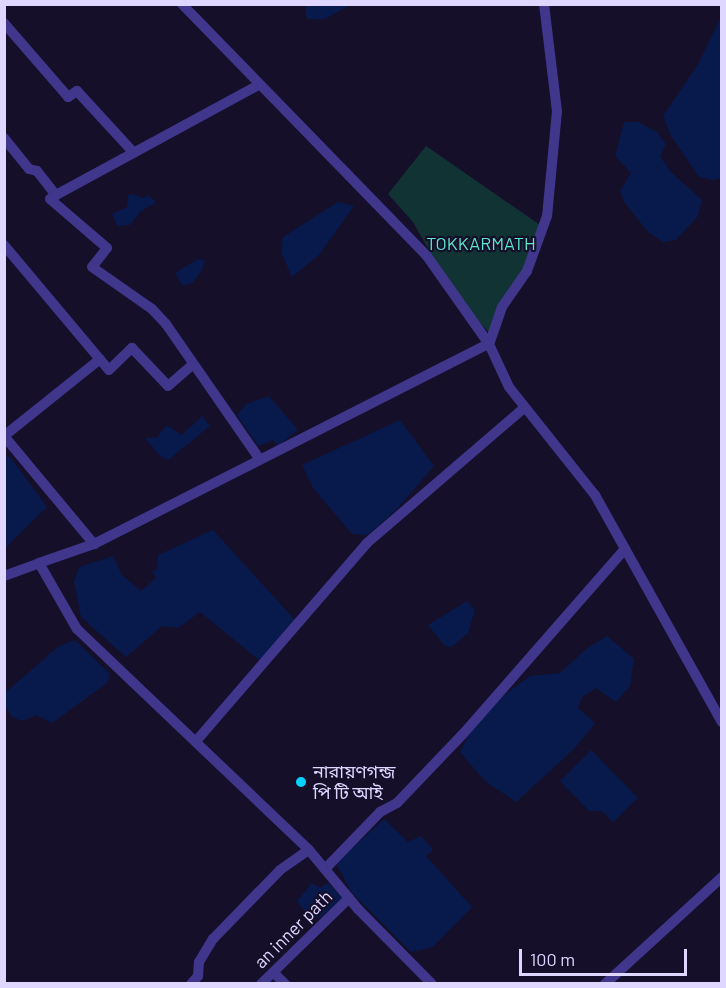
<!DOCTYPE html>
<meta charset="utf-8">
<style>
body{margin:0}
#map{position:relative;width:726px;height:988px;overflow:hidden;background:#150f2a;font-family:Barlow,"Noto Sans Bengali",sans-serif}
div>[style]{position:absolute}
.green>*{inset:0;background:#113334}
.water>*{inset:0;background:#071a4b}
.street>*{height:10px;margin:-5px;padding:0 5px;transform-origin:5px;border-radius:5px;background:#40368c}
.dots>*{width:16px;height:16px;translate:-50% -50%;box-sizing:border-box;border:3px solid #150f2a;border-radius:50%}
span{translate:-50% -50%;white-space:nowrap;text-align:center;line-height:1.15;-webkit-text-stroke:4.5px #150f2a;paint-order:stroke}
.park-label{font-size:18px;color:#5ae8d0}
.poi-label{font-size:18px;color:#dfd7ff}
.left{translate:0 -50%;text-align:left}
.street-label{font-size:18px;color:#dfd7ff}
.frame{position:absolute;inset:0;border:6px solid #dfd7ff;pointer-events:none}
.scale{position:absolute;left:519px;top:949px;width:168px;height:27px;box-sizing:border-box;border:3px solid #dfd7ff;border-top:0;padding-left:8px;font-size:18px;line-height:21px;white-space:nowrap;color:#dfd7ff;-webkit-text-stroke:4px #150f2a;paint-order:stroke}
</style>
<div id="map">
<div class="green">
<i style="clip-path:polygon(426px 146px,543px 227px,492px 336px,454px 294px,413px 222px,388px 194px)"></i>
</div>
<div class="water">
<i style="clip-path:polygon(305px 5px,305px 4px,350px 5px,325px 19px,307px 19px)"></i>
<i style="clip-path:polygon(721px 17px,722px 178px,714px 180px,699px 177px,671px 136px,663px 116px,698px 64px)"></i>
<i style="clip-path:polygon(624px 122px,638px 122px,657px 132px,666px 144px,660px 156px,670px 171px,702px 200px,698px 216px,676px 240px,663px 242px,648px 232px,625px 203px,620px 191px,631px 173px,615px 156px)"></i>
<i style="clip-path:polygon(132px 194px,143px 198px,148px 195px,156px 202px,140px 212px,130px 225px,118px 226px,112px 214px,127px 207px,128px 195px)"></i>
<i style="clip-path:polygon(338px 202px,354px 206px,319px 255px,292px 277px,281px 252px,283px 237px)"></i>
<i style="clip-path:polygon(198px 259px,205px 260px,202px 270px,193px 282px,183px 286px,175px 273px)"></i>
<i style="clip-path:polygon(269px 396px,298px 430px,278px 446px,273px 440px,258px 446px,237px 415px,247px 404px)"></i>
<i style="clip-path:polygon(202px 416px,210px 426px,168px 460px,160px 456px,145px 438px,157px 438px,166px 425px,182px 435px)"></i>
<i style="clip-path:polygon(400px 420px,434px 466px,397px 509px,368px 535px,352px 534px,313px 488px,302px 465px)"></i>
<i style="clip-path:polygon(5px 456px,11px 458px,47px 507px,5px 548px)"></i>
<i style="clip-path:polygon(213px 530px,296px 621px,273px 651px,259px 660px,200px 612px,178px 628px,162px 626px,126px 657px,81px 617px,74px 582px,79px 567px,113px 556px,122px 575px,141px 591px,156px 578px,152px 572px,157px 569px,158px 555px)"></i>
<i style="clip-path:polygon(467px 601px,475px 610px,468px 633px,452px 647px,445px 646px,428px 625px)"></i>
<i style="clip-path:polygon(607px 636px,634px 659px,630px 686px,616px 702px,596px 688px,582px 697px,578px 708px,595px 723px,575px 748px,516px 802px,485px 781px,460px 752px,473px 727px,496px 701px,530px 676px,560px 673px,586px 649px)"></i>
<i style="clip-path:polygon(75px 640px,110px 674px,107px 683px,52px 723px,37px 715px,22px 721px,12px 717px,6px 707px,6px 692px,58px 647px)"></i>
<i style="clip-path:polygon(591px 750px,638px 798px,613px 822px,602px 811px,589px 811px,560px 781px)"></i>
<i style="clip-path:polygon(384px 819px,408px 842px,421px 836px,433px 850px,426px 856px,472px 907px,433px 947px,411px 952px,352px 893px,336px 863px)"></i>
<i style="clip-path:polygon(312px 883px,320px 888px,328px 883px,342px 898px,321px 917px,310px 919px,297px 901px)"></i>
</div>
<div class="street">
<i style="left:544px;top:4px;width:108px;rotate:83.1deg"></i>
<i style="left:557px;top:111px;width:105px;rotate:95.4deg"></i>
<i style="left:547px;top:216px;width:59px;rotate:110deg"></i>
<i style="left:527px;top:271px;width:44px;rotate:124.8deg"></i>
<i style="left:502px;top:307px;width:39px;rotate:109deg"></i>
<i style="left:489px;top:344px;width:47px;rotate:65.1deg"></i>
<i style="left:509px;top:387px;width:138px;rotate:51.5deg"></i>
<i style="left:595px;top:495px;width:260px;rotate:60.8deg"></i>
<i style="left:4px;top:23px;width:98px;rotate:49.1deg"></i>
<i style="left:68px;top:97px;width:11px;rotate:-34deg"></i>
<i style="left:77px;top:91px;width:83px;rotate:47.4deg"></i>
<i style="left:4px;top:138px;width:40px;rotate:51deg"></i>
<i style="left:29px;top:169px;width:8px;rotate:14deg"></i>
<i style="left:37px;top:171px;width:31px;rotate:52deg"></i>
<i style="left:56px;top:195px;width:231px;rotate:-28.5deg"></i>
<i style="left:56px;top:195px;width:7px;rotate:146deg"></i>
<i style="left:50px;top:199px;width:75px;rotate:40.7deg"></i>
<i style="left:107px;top:248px;width:24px;rotate:128deg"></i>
<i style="left:92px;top:267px;width:73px;rotate:35deg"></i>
<i style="left:152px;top:309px;width:21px;rotate:47deg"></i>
<i style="left:166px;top:324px;width:165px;rotate:55.3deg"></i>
<i style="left:4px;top:245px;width:163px;rotate:50deg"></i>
<i style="left:109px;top:370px;width:32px;rotate:-44deg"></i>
<i style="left:132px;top:348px;width:52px;rotate:46.5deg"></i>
<i style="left:168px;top:386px;width:32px;rotate:-41deg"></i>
<i style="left:4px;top:436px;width:141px;rotate:50.2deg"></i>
<i style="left:4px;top:436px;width:123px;rotate:-38.7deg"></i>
<i style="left:39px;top:563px;width:58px;rotate:-19.1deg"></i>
<i style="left:94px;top:544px;width:443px;rotate:-26.9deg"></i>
<i style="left:489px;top:344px;width:108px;rotate:-125.2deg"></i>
<i style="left:427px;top:256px;width:351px;rotate:-134.2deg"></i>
<i style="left:4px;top:576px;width:37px;rotate:-20deg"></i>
<i style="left:39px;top:563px;width:76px;rotate:60.1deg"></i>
<i style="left:77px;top:629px;width:320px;rotate:43.6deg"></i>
<i style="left:309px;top:850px;width:77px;rotate:50.3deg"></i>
<i style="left:358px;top:909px;width:105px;rotate:45.4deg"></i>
<i style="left:197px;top:740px;width:260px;rotate:-49.2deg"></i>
<i style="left:367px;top:543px;width:208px;rotate:-40.7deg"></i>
<i style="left:325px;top:869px;width:79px;rotate:-46deg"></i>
<i style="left:380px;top:812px;width:19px;rotate:-28deg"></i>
<i style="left:397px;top:803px;width:95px;rotate:-46.3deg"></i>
<i style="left:463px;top:734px;width:246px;rotate:-48.8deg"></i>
<i style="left:274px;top:973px;width:16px;rotate:45deg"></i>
<i style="left:191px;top:984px;width:11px;rotate:-49deg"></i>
<i style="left:198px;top:976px;width:14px;rotate:-86deg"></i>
<i style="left:199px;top:962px;width:27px;rotate:-59deg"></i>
<i style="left:213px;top:939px;width:96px;rotate:-45.8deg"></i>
<i style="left:280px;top:870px;width:35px;rotate:-35deg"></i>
<i style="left:261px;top:984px;width:123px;rotate:-44.3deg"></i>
<i style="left:605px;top:984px;width:159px;rotate:-42.4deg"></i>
</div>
<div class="dots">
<i style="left:301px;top:782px;background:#03d2ff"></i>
</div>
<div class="park-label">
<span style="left:481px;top:243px">TOKKARMATH</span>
</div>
<div class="poi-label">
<span class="left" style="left:313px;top:782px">নারায়ণগন্জ<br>পি টি আই</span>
</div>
<div class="street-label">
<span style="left:293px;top:929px;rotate:-45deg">an inner path</span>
</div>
<div class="frame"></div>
<div class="scale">100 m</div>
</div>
